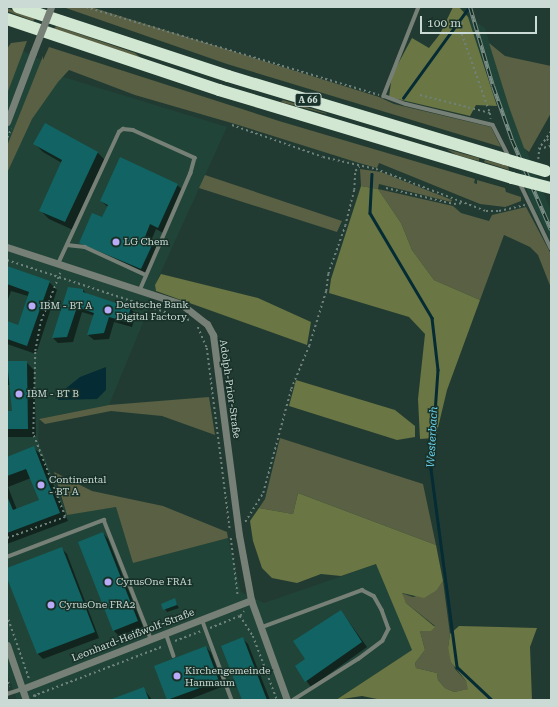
<!DOCTYPE html>
<meta charset="utf-8">
<style>
body{margin:0}
#map{position:relative;width:558px;height:707px;overflow:hidden;background:#223b32;font-family:"Roboto Serif",serif}
div>[style]{position:absolute}
.built>*{inset:0;background:#214438}
.green>*{inset:0;background:#596043}
.forest>*{inset:0;background:#6a7643}
.water>*{inset:0;background:#052b34}
.shadow>*{inset:0;background:#0007}
.stream>*{height:2.5px;margin:-1.25px;padding:0 1.25px;transform-origin:1.25px;border-radius:1.25px;background:#052b34}
.building>*{inset:0;background:#116463}
.path>*{height:1.5px;margin-top:-0.75px;transform-origin:0;background:repeating-linear-gradient(90deg,#6e827b 0 2px,transparent 0 5px)}
.service>*{height:3.5px;margin:-1.75px;padding:0 1.75px;transform-origin:1.75px;border-radius:1.75px;background:#778077}
.minor>*{height:7px;margin:-3.5px;padding:0 3.5px;transform-origin:3.5px;border-radius:3.5px;background:#778077}
.motorway>*{height:12px;margin:-6px;padding:0 6px;transform-origin:6px;border-radius:6px;background:#d2e7d1}
.rail>*{height:4px;margin-top:-2px;transform-origin:0;background:repeating-linear-gradient(90deg,#183128 0 8px,#7b8f87 0 16px);box-sizing:border-box;border-block:1px solid #7b8f87}
.minor-bridge>*{height:7px;margin:-3.5px;padding:0 3.5px;transform-origin:3.5px;border-radius:3.5px;background:#778077}
.motorway-bridge>*{height:12px;margin:-6px;padding:0 6px;transform-origin:6px;border-radius:6px;background:#d2e7d1}
.dots>*{width:11px;height:11px;translate:-50% -50%;box-sizing:border-box;border:2px solid #183128;border-radius:50%}
span{translate:-50% -50%;white-space:nowrap;text-align:center;line-height:1.15;-webkit-text-stroke:3px #183128;paint-order:stroke}
.shield-label span{padding:1px 3px;background:#183128;border:1px solid;border-radius:3px;-webkit-text-stroke-width:0}
.shield-label{font-size:9px;color:#cbdad4;font-weight:700}
.poi-label{font-size:10px;color:#cbdad4}
.left{translate:0 -50%;text-align:left}
.street-label{font-size:10px;color:#cbdad4}
.water-label{font-size:11px;color:#69d0ec;font-style:italic}
.frame{position:absolute;inset:0;border:8px solid #cbdad4;pointer-events:none}
.scale{position:absolute;left:420px;top:16px;width:117px;height:18px;box-sizing:border-box;border:2px solid #cbdad4;border-top:0;padding-left:5px;font-size:12px;line-height:14px;white-space:nowrap;color:#cbdad4;-webkit-text-stroke:3px #183128;paint-order:stroke}
</style>
<div id="map">
<div class="built">
<i style="clip-path:polygon(468px 17px,485px 28px,509px 107px,551px 211px,551px 241px,531px 201px)"></i>
<i style="clip-path:polygon(7px 46px,17px 48px,43px 61px,63px 77px,227px 127px,155px 285px,156px 291px,109px 405px,39px 419px,38px 441px,67px 514px,116px 507px,133px 563px,228px 538px,241px 592px,264px 603px,377px 564px,412px 650px,336px 700px,17px 700px,7px 672px)"></i>
</div>
<div class="green">
<i style="clip-path:polygon(63px 7px,91px 7px,379px 97px,394px 104px,491px 127px,501px 147px,227px 64px)"></i>
<i style="clip-path:polygon(7px 8px,22px 14px,35px 19px,33px 21px,7px 11px)"></i>
<i style="clip-path:polygon(56px 26px,135px 53px,141px 58px,54px 29px)"></i>
<i style="clip-path:polygon(27px 41px,24px 49px,7px 94px,7px 49px,11px 43px)"></i>
<i style="clip-path:polygon(489px 43px,505px 56px,551px 66px,551px 113px,529px 152px,524px 148px,509px 107px)"></i>
<i style="clip-path:polygon(49px 47px,279px 121px,475px 179px,474px 183px,477px 184px,477px 180px,505px 188px,506px 192px,521px 197px,521px 201px,505px 207px,480px 204px,379px 163px,377px 168px,359px 163px,235px 124px,135px 95px,69px 70px,58px 82px,32px 119px,7px 173px,7px 146px,43px 56px,43px 60px)"></i>
<i style="clip-path:polygon(283px 100px,326px 113px,327px 114px,281px 102px)"></i>
<i style="clip-path:polygon(446px 149px,479px 158px,479px 161px,457px 155px)"></i>
<i style="clip-path:polygon(485px 160px,508px 166px,509px 170px,484px 162px)"></i>
<i style="clip-path:polygon(360px 169px,381px 172px,452px 200px,451px 202px,379px 184px,378px 189px,453px 206px,461px 213px,489px 221px,492px 215px,526px 207px,551px 254px,551px 288px,538px 255px,530px 247px,504px 235px,480px 300px,434px 280px,412px 250px,401px 223px,378px 189px,361px 186px)"></i>
<i style="clip-path:polygon(205px 175px,342px 221px,337px 232px,199px 188px)"></i>
<i style="clip-path:polygon(209px 397px,215px 435px,162px 416px,111px 411px,45px 424px,39px 419px,109px 405px)"></i>
<i style="clip-path:polygon(280px 438px,423px 484px,436px 545px,298px 493px,293px 514px,259px 508px,265px 499px)"></i>
<i style="clip-path:polygon(54px 472px,92px 491px,163px 506px,227px 532px,228px 538px,133px 563px,116px 507px,67px 515px)"></i>
<i style="clip-path:polygon(443px 581px,450px 634px,448px 648px,455px 669px,466px 681px,469px 689px,454px 692px,445px 688px,438px 680px,437px 673px,416px 668px,415px 663px,425px 650px,420px 631px,435px 626px,406px 603px,401px 593px,413px 597px,437px 590px)"></i>
</div>
<div class="forest">
<i style="clip-path:polygon(453px 7px,459px 7px,468px 17px,497px 106px,476px 105px,470px 116px,389px 97px,392px 75px,412px 38px,429px 48px,440px 34px)"></i>
<i style="clip-path:polygon(361px 186px,378px 189px,401px 223px,412px 250px,434px 280px,480px 300px,447px 390px,435px 440px,434px 438px,420px 439px,418px 399px,425px 334px,409px 317px,329px 293px,331px 279px)"></i>
<i style="clip-path:polygon(161px 274px,258px 298px,311px 322px,307px 345px,156px 291px,155px 285px)"></i>
<i style="clip-path:polygon(296px 380px,395px 410px,415px 426px,415px 437px,397px 440px,289px 406px)"></i>
<i style="clip-path:polygon(298px 493px,436px 545px,443px 581px,437px 590px,424px 598px,402px 593px,406px 603px,435px 627px,431px 631px,420px 631px,425px 650px,415px 663px,416px 668px,437px 673px,438px 680px,445px 688px,454px 692px,468px 689px,466px 681px,451px 662px,448px 648px,450px 634px,459px 626px,537px 628px,530px 647px,532px 700px,382px 700px,362px 696px,336px 700px,412px 650px,376px 564px,341px 576px,321px 574px,297px 583px,272px 578px,262px 568px,253px 541px,250px 521px,259px 508px,293px 514px)"></i>
</div>
<div class="water">
<i style="clip-path:polygon(106px 367px,106px 390px,97px 399px,58px 400px,59px 394px,80px 377px)"></i>
</div>
<div class="shadow">
<i style="clip-path:polygon(45px 125px,98px 153px,106px 161px,73px 230px,49px 219px,40px 210px,62px 163px,43px 152px,35px 144px)"></i>
<i style="clip-path:polygon(177px 185px,183px 190px,163px 233px,156px 229px,151px 241px,159px 247px,147px 274px,86px 248px,80px 242px,103px 219px,108px 207px,101px 201px)"></i>
<i style="clip-path:polygon(7px 267px,49px 282px,57px 290px,36px 354px,7px 344px,7px 322px,18px 326px,28px 296px,11px 291px,7px 302px)"></i>
<i style="clip-path:polygon(69px 288px,83px 290px,88px 295px,130px 308px,136px 314px,132px 327px,114px 322px,109px 339px,94px 340px,88px 335px,95px 316px,82px 312px,73px 342px,58px 343px,53px 338px)"></i>
<i style="clip-path:polygon(7px 362px,26px 362px,34px 370px,36px 437px,7px 437px,7px 412px,14px 412px,12px 385px,7px 385px)"></i>
<i style="clip-path:polygon(evenodd,34px 448px,42px 456px,68px 521px,7px 544px,7px 458px,34px 448px,31px 478px,40px 501px,17px 510px,8px 487px,31px 478px)"></i>
<i style="clip-path:polygon(103px 533px,108px 539px,143px 627px,119px 636px,114px 631px)"></i>
<i style="clip-path:polygon(61px 548px,67px 554px,99px 638px,43px 659px,38px 654px,7px 575px,7px 569px)"></i>
<i style="clip-path:polygon(174px 600px,179px 608px,167px 612px,162px 604px)"></i>
<i style="clip-path:polygon(341px 611px,367px 647px,311px 687px,296px 667px,306px 660px)"></i>
<i style="clip-path:polygon(242px 638px,248px 644px,270px 700px,243px 700px)"></i>
<i style="clip-path:polygon(206px 647px,211px 653px,224px 686px,188px 700px,168px 700px,156px 666px)"></i>
<i style="clip-path:polygon(144px 689px,152px 700px,114px 700px)"></i>
</div>
<div class="stream">
<i style="left:403px;top:98px;width:112px;rotate:-54deg"></i>
<i style="left:372px;top:174px;width:39px;rotate:93deg"></i>
<i style="left:370px;top:213px;width:122px;rotate:59.4deg"></i>
<i style="left:432px;top:318px;width:52px;rotate:83.4deg"></i>
<i style="left:438px;top:370px;width:99px;rotate:94deg"></i>
<i style="left:431px;top:469px;width:200px;rotate:82.5deg"></i>
<i style="left:457px;top:667px;width:48px;rotate:43.3deg"></i>
</div>
<div class="building">
<i style="clip-path:polygon(45px 123px,98px 152px,65px 222px,39px 211px,62px 160px,33px 144px)"></i>
<i style="clip-path:polygon(120px 157px,178px 184px,158px 228px,150px 224px,145px 237px,154px 241px,141px 269px,79px 243px,92px 213px,102px 217px,108px 205px,100px 201px)"></i>
<i style="clip-path:polygon(7px 266px,50px 281px,27px 346px,7px 339px,7px 321px,18px 325px,29px 292px,7px 284px)"></i>
<i style="clip-path:polygon(68px 287px,83px 289px,83px 292px,131px 308px,126px 322px,109px 317px,104px 333px,87px 335px,94px 313px,77px 307px,67px 337px,52px 338px)"></i>
<i style="clip-path:polygon(7px 361px,27px 361px,28px 429px,7px 429px,7px 411px,12px 411px)"></i>
<i style="clip-path:polygon(34px 446px,60px 513px,7px 533px,7px 496px,13px 510px,39px 500px,26px 469px,7px 476px,7px 457px)"></i>
<i style="clip-path:polygon(103px 532px,138px 621px,113px 631px,78px 542px)"></i>
<i style="clip-path:polygon(62px 547px,95px 632px,37px 654px,7px 578px,7px 568px)"></i>
<i style="clip-path:polygon(175px 598px,177px 605px,163px 610px,161px 604px)"></i>
<i style="clip-path:polygon(341px 610px,362px 642px,305px 682px,295px 666px,305px 659px,293px 641px)"></i>
<i style="clip-path:polygon(243px 637px,267px 700px,242px 700px,221px 646px)"></i>
<i style="clip-path:polygon(206px 646px,219px 681px,167px 700px,154px 666px)"></i>
<i style="clip-path:polygon(144px 687px,149px 700px,113px 700px,112px 699px)"></i>
</div>
<div class="path">
<i style="left:86px;top:7px;width:306px;rotate:16.7deg"></i>
<i style="left:462px;top:22px;width:12px;rotate:90deg"></i>
<i style="left:462px;top:34px;width:84px;rotate:70.5deg"></i>
<i style="left:420px;top:95px;width:72px;rotate:14.4deg"></i>
<i style="left:490px;top:113px;width:6px;rotate:81deg"></i>
<i style="left:232px;top:125px;width:96px;rotate:19.4deg"></i>
<i style="left:323px;top:157px;width:54px;rotate:12.8deg"></i>
<i style="left:376px;top:169px;width:118px;rotate:20.9deg"></i>
<i style="left:486px;top:211px;width:13px"></i>
<i style="left:499px;top:211px;width:27px;rotate:-13deg"></i>
<i style="left:551px;top:132px;width:21px;rotate:125deg"></i>
<i style="left:539px;top:149px;width:12px;rotate:-14deg"></i>
<i style="left:7px;top:138px;width:10px;rotate:-66deg"></i>
<i style="left:547px;top:139px;width:6px;rotate:45deg"></i>
<i style="left:538px;top:159px;width:10px;rotate:-84deg"></i>
<i style="left:386px;top:188px;width:70px;rotate:13.2deg"></i>
<i style="left:454px;top:204px;width:10px;rotate:-6deg"></i>
<i style="left:7px;top:260px;width:192px;rotate:18.2deg"></i>
<i style="left:198px;top:327px;width:23px;rotate:67deg"></i>
<i style="left:207px;top:348px;width:183px;rotate:82.8deg"></i>
<i style="left:245px;top:522px;width:34px;rotate:-58deg"></i>
<i style="left:263px;top:493px;width:108px;rotate:-74.9deg"></i>
<i style="left:291px;top:389px;width:47px;rotate:-67.3deg"></i>
<i style="left:309px;top:346px;width:58px;rotate:-72.8deg"></i>
<i style="left:326px;top:291px;width:17px;rotate:-83deg"></i>
<i style="left:328px;top:274px;width:51px;rotate:-70.5deg"></i>
<i style="left:345px;top:226px;width:37px;rotate:-76deg"></i>
<i style="left:354px;top:190px;width:19px;rotate:-87deg"></i>
<i style="left:355px;top:171px;width:6px;rotate:-45deg"></i>
<i style="left:7px;top:538px;width:62px;rotate:-19.9deg"></i>
<i style="left:65px;top:517px;width:89px;rotate:-111.1deg"></i>
<i style="left:33px;top:434px;width:83px;rotate:-88.6deg"></i>
<i style="left:35px;top:351px;width:31px;rotate:-79deg"></i>
<i style="left:41px;top:321px;width:52px;rotate:-68.4deg"></i>
<i style="left:231px;top:538px;width:59px;rotate:83.2deg"></i>
<i style="left:7px;top:615px;width:67px;rotate:70.8deg"></i>
<i style="left:240px;top:616px;width:24px;rotate:57deg"></i>
<i style="left:253px;top:636px;width:68px;rotate:69.4deg"></i>
<i style="left:210px;top:628px;width:32px;rotate:-22deg"></i>
<i style="left:240px;top:616px;width:6px;rotate:-51deg"></i>
<i style="left:175px;top:641px;width:28px;rotate:-21deg"></i>
<i style="left:7px;top:677px;width:10px;rotate:73deg"></i>
<i style="left:35px;top:695px;width:6px;rotate:59deg"></i>
<i style="left:33px;top:696px;width:140px;rotate:-20.9deg"></i>
</div>
<div class="service">
<i style="left:419px;top:7px;width:96px;rotate:111.5deg"></i>
<i style="left:384px;top:96px;width:23px;rotate:20deg"></i>
<i style="left:406px;top:104px;width:89px;rotate:13.6deg"></i>
<i style="left:493px;top:125px;width:36px;rotate:63deg"></i>
<i style="left:520px;top:183px;width:72px;rotate:64.5deg"></i>
<i style="left:67px;top:245px;width:18px;rotate:6deg"></i>
<i style="left:85px;top:247px;width:67px;rotate:24.7deg"></i>
<i style="left:58px;top:264px;width:145px;rotate:-65.2deg"></i>
<i style="left:119px;top:132px;width:5px;rotate:-37deg"></i>
<i style="left:123px;top:129px;width:10px;rotate:6deg"></i>
<i style="left:133px;top:130px;width:68px;rotate:24.3deg"></i>
<i style="left:195px;top:158px;width:16px;rotate:105deg"></i>
<i style="left:191px;top:173px;width:129px;rotate:113.4deg"></i>
<i style="left:7px;top:557px;width:104px;rotate:-20.9deg"></i>
<i style="left:104px;top:520px;width:128px;rotate:68.4deg"></i>
<i style="left:202px;top:619px;width:86px;rotate:69.7deg"></i>
<i style="left:260px;top:628px;width:109px;rotate:-20.4deg"></i>
<i style="left:362px;top:590px;width:13px;rotate:27deg"></i>
<i style="left:374px;top:596px;width:16px;rotate:60deg"></i>
<i style="left:382px;top:610px;width:20px;rotate:70deg"></i>
<i style="left:389px;top:629px;width:13px;rotate:117deg"></i>
<i style="left:383px;top:641px;width:30px;rotate:143deg"></i>
<i style="left:359px;top:659px;width:77px;rotate:147.8deg"></i>
<i style="left:166px;top:633px;width:24px;rotate:71deg"></i>
<i style="left:7px;top:694px;width:16px;rotate:-18deg"></i>
</div>
<div class="minor">
<i style="left:7px;top:122px;width:74px;rotate:-69.4deg"></i>
<i style="left:7px;top:247px;width:183px;rotate:18.1deg"></i>
<i style="left:181px;top:304px;width:33px;rotate:38deg"></i>
<i style="left:207px;top:324px;width:13px;rotate:61deg"></i>
<i style="left:213px;top:335px;width:202px;rotate:82.6deg"></i>
<i style="left:239px;top:535px;width:66px;rotate:79.5deg"></i>
<i style="left:251px;top:600px;width:106px;rotate:70.2deg"></i>
<i style="left:7px;top:645px;width:58px;rotate:70.9deg"></i>
<i style="left:22px;top:689px;width:246px;rotate:-21.2deg"></i>
</div>
<div class="motorway">
<i style="left:18px;top:7px;width:221px;rotate:18.2deg"></i>
<i style="left:228px;top:76px;width:289px;rotate:16.7deg"></i>
<i style="left:7px;top:19px;width:224px;rotate:18.5deg"></i>
<i style="left:219px;top:90px;width:306px;rotate:16.7deg"></i>
</div>
<div class="rail">
<i style="left:470px;top:7px;width:82px;rotate:73.8deg"></i>
<i style="left:493px;top:86px;width:57px;rotate:70.6deg"></i>
<i style="left:512px;top:140px;width:98px;rotate:66.6deg"></i>
</div>
<div class="minor-bridge">
<i style="left:33px;top:53px;width:49px;rotate:-68.6deg"></i>
</div>
<div class="motorway-bridge">
<i style="left:505px;top:159px;width:42px;rotate:16.7deg"></i>
<i style="left:512px;top:178px;width:40px;rotate:14.4deg"></i>
</div>
<div class="dots">
<i style="left:116px;top:242px;background:#b9abf7"></i>
<i style="left:32px;top:306px;background:#b9abf7"></i>
<i style="left:108px;top:310px;background:#b9abf7"></i>
<i style="left:19px;top:394px;background:#b9abf7"></i>
<i style="left:41px;top:485px;background:#b9abf7"></i>
<i style="left:108px;top:582px;background:#b9abf7"></i>
<i style="left:51px;top:605px;background:#b9abf7"></i>
<i style="left:177px;top:676px;background:#b9abf7"></i>
</div>
<div class="shield-label">
<span style="left:308px;top:100px">A 66</span>
</div>
<div class="poi-label">
<span class="left" style="left:124px;top:242px">LG Chem</span>
<span class="left" style="left:116px;top:310px">Deutsche Bank<br>Digital Factory</span>
<span class="left" style="left:40px;top:306px">IBM - BT A</span>
<span class="left" style="left:27px;top:394px">IBM - BT B</span>
<span class="left" style="left:49px;top:485px">Continental<br>- BT A</span>
<span class="left" style="left:116px;top:582px">CyrusOne FRA1</span>
<span class="left" style="left:59px;top:605px">CyrusOne FRA2</span>
<span class="left" style="left:185px;top:676px">Kirchengemeinde<br>Hanmaum</span>
</div>
<div class="street-label">
<span style="left:230px;top:389px;rotate:82deg">Adolph-Prior-Straße</span>
<span style="left:133px;top:635px;rotate:-21deg">Leonhard-Heißwolf-Straße</span>
</div>
<div class="water-label">
<span style="left:433px;top:437px;rotate:-87deg">Westerbach</span>
</div>
<div class="frame"></div>
<div class="scale">100 m</div>
</div>
